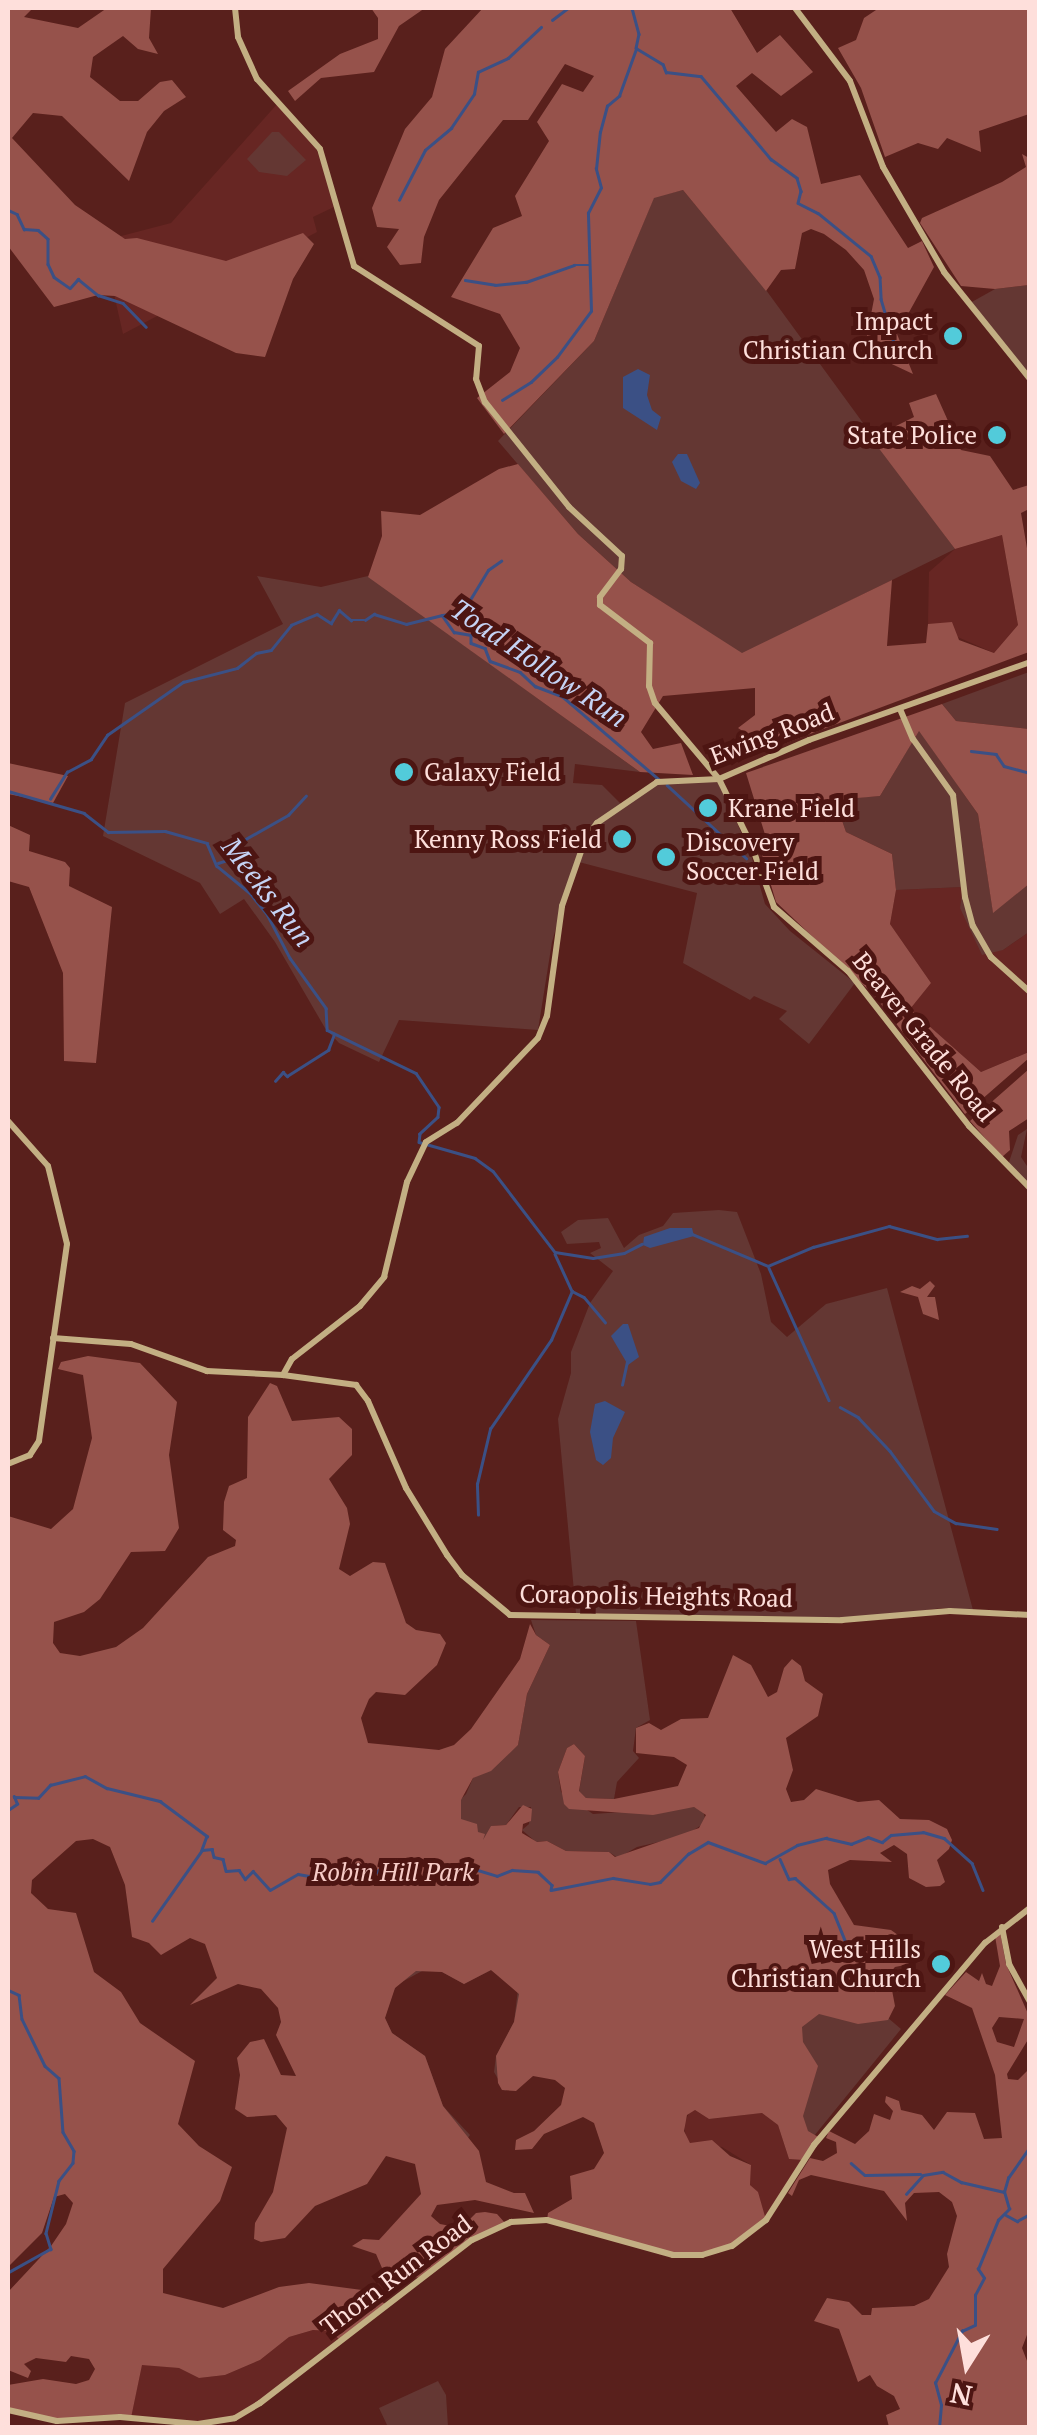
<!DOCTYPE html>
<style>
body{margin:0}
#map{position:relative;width:1037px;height:2435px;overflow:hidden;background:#59201c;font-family:"PT Serif",serif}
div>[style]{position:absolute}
.built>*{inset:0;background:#672623}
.green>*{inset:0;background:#643733}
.forest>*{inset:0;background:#96524b}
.water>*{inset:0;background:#3b5085}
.stream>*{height:2.5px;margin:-1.25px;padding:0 1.25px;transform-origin:1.25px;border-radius:1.25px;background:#3b5085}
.secondary>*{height:6px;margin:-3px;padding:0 3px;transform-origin:3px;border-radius:3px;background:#c3af83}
.dots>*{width:28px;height:28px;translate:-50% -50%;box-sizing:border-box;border:5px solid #4d1512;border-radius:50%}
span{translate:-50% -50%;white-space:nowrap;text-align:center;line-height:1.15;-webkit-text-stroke:10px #4d1512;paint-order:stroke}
.poi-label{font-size:25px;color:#fedfdb}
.right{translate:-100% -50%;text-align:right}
.left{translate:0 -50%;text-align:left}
.street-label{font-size:25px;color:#fedfdb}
.park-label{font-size:25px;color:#f7ccc7;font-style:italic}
.water-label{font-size:28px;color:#c5d3f5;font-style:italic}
.frame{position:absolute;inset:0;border:10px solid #fedfdb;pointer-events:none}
.north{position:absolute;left:917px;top:2315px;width:100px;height:100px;-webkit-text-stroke:8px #4d1512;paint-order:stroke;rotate:191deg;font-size:28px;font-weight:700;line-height:40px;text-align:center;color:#fedfdb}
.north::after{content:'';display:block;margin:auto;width:35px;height:45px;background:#fedfdb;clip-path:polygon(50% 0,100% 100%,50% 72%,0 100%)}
</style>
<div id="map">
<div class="built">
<i style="clip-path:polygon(278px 103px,315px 145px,336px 206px,313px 217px,317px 232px,123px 334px,102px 241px,171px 223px)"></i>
<i style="clip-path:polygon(1002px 535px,1018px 625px,994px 653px,928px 624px,929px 572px,955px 549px)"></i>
<i style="clip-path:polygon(963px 887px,1003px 950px,1029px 932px,1029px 1052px,981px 1072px,909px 1009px,931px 983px,890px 924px,896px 890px)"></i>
<i style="clip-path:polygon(695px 2110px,709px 2119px,762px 2113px,778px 2125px,789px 2159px,803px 2160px,766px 2220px,750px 2185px,751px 2165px,722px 2147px,690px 2143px,686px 2138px,684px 2124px,690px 2111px)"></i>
<i style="clip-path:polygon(313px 2330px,330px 2331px,341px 2341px,248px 2411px,215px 2423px,131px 2418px,142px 2364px,179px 2368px,199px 2378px,225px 2375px,260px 2360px,289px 2337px)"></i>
</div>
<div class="green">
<i style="clip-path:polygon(272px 132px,279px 132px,306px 160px,287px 176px,259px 172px,247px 159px)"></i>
<i style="clip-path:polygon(683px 190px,766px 290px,955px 549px,742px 654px,631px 582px,578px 534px,498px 441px,594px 341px,654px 197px)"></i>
<i style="clip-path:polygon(1029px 285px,1029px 374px,970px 303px,995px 289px)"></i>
<i style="clip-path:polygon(257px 576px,321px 587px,368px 576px,640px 772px,575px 764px,573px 783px,602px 785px,621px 804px,645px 787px,674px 780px,719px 782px,751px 855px,765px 904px,790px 931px,855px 983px,809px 1044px,779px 1019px,787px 1011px,754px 996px,750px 1000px,683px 963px,697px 893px,575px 861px,552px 942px,538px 1030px,399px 1020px,379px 1062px,339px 1043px,325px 1028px,275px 942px,244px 899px,220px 914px,200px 883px,103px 836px,125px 703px,283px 624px)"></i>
<i style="clip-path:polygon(1029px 672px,1029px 729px,956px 721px,942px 704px)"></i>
<i style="clip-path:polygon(919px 730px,978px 814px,993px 912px,1029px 884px,1029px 932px,1003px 950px,982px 955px,960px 908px,963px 887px,896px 890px,892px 854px,846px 832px,835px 799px,880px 796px)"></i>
<i style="clip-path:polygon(1027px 1129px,1021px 1157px,1029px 1169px,1029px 1185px,1008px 1165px,1018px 1135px)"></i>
<i style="clip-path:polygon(719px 1210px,737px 1212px,761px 1274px,771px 1322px,787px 1337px,826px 1304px,887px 1288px,973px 1610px,942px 1608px,866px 1618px,576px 1613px,558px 1419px,571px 1373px,571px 1352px,590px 1303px,613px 1271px,590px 1253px,601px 1248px,599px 1242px,567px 1244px,561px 1232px,578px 1220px,608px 1218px,624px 1248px,639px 1235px,663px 1226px,673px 1213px)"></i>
<i style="clip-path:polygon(531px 1620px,636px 1621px,650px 1720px,636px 1728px,633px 1751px,639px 1758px,617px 1782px,614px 1799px,586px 1798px,579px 1792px,585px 1756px,574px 1744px,567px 1748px,558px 1772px,561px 1792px,593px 1814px,694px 1807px,703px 1810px,706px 1822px,685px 1836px,637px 1847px,618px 1858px,609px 1852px,566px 1851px,547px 1841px,536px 1842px,522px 1830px,529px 1824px,531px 1807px,519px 1807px,506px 1825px,492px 1826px,859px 1976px,892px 1982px,874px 2006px,901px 2029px,801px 2152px,758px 2074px,562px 2019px,505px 2091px,494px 2072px,496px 2056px,514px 2022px,518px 1989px,491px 1970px,464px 1984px,442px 1972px,424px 1970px,398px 1984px,388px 1999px,385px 2018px,392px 2033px,425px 2056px,443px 2106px,470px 2135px,441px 2176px,288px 1973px,466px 1794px,473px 1778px,518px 1745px,527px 1694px,550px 1645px,536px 1635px)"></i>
<i style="clip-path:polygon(438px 2381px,446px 2395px,448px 2427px,388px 2427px,379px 2408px)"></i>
</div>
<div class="forest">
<i style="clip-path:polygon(8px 8px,33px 8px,24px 17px,78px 28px,107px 8px,151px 8px,149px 38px,158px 54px,138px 49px,123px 36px,93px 57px,90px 77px,120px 101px,138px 101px,160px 82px,172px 80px,186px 97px,164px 111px,147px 132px,129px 181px,62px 116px,33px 113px,12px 138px,75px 205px,125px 239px,137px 238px,226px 261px,303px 233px,314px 244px,293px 279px,265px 357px,236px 353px,115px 296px,98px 295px,54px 307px,8px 246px)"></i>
<i style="clip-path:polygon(371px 8px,425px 8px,399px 26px,374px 72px,321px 78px,295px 101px,288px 91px,340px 54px,378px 39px,378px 18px)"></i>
<i style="clip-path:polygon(483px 8px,730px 8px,757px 53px,780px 35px,813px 72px,781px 96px,752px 73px,736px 86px,776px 132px,792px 119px,807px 127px,821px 184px,860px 175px,908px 248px,922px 241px,934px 267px,897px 334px,913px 374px,864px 351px,874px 299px,864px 270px,846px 250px,824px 234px,811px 229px,802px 233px,795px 269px,781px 270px,766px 291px,683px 190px,654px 198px,594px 341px,504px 434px,477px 398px,510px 372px,520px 348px,500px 314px,451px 297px,493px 228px,522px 216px,515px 196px,549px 141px,537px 122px,562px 84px,583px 92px,594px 76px,565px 64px,528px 120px,503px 120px,439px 200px,424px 237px,421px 263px,400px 265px,387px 247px,399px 229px,377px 227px,372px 208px,405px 129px,432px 97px,445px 49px)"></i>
<i style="clip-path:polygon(879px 8px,1029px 8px,1029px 114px,979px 131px,981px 152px,947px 138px,938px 149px,918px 143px,885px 157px,861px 88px,838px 48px,856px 40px,864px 18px)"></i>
<i style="clip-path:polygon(1022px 154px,1029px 158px,1029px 285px,995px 289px,961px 286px,920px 223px,922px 218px,1002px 182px,1026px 167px)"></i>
<i style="clip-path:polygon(936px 394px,961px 450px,990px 456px,1013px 490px,1029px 485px,1029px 509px,1021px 513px,1029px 560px,1029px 652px,770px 749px,738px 728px,755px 715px,755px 688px,663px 696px,641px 732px,653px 749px,681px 743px,693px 775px,640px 772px,368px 577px,382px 536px,381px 511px,420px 515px,499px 469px,518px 464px,578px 534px,631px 582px,742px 653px,892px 580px,887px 646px,926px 643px,928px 624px,952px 622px,959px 640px,994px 653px,1018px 625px,1002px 535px,955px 549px,865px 430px,890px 429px,914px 417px,909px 403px)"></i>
<i style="clip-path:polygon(942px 704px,956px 721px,1029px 729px,1029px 884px,993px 913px,978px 814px,919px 731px,880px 796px,835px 800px,846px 832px,892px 854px,896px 890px,890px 924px,931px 983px,910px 1009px,981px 1072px,1029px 1052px,1029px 1058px,965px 1114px,875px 996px,776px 902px,762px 855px,767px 841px,746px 773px)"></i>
<i style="clip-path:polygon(8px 763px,68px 776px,53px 803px,8px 794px)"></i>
<i style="clip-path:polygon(8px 825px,30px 835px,29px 851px,65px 862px,70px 868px,69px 886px,112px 907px,96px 1063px,64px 1061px,63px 973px,29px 887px,8px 881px)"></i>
<i style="clip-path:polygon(1029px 1069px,1029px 1118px,1009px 1131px,1010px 1150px,1002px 1157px,970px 1121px)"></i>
<i style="clip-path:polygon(930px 1281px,935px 1286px,927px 1297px,935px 1297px,939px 1320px,923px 1314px,918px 1297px,900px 1292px,912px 1286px,920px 1289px)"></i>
<i style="clip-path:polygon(88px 1356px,140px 1363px,177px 1402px,169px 1455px,179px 1528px,165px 1551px,131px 1552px,100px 1599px,84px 1612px,54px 1622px,53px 1643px,60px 1653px,80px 1656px,116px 1647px,143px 1628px,208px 1557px,235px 1546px,236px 1540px,223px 1530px,224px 1502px,229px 1486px,247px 1478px,248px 1417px,270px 1383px,277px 1386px,292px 1421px,339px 1417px,352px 1429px,352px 1455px,329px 1479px,347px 1508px,350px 1524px,339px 1569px,350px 1576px,373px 1562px,385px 1563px,406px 1623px,416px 1630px,440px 1634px,446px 1643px,437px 1665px,405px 1695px,376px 1692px,369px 1699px,361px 1718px,368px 1743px,439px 1750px,454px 1745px,471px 1729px,520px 1659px,530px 1624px,536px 1635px,550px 1645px,527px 1694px,518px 1745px,491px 1771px,473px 1778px,461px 1800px,461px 1819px,477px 1824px,478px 1832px,485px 1834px,483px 1840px,491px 1826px,506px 1825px,523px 1805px,532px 1809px,531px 1821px,523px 1824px,522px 1833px,537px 1842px,547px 1841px,566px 1851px,609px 1852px,615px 1857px,699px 1828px,706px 1815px,694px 1807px,653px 1815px,569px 1809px,564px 1804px,558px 1772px,567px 1748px,574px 1744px,585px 1756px,579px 1791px,586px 1798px,614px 1799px,678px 1786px,687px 1765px,674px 1757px,636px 1753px,636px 1728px,649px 1723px,661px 1730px,681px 1719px,708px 1718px,733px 1655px,751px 1665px,768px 1697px,777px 1692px,784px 1668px,792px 1659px,801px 1666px,805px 1681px,823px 1694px,818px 1716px,786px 1738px,793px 1770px,786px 1789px,791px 1802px,804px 1800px,816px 1789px,858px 1802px,879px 1800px,900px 1819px,929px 1820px,947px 1829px,952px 1840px,949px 1849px,937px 1860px,945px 1882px,940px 1886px,926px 1887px,909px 1878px,907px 1854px,894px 1845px,880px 1853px,892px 1862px,850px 1860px,828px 1870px,830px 1884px,854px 1925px,891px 1930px,923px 1953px,920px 1962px,895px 1967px,889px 1974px,895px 2006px,888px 2020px,858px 2024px,819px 2014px,802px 2027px,803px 2042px,818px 2066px,803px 2116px,808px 2131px,820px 2138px,803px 2160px,789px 2159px,778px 2125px,762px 2113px,709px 2119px,695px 2110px,687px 2115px,684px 2131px,690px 2143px,712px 2140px,730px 2156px,751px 2165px,750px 2185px,758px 2192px,766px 2220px,732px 2246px,683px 2256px,547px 2220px,548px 2213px,572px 2199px,570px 2176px,594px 2169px,604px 2153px,594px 2123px,583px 2117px,544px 2134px,532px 2149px,515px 2150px,516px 2140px,534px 2131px,561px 2105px,565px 2088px,555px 2080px,533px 2076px,516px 2091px,502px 2090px,498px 2083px,496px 2056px,514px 2022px,519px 1994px,491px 1970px,464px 1984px,442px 1972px,416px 1971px,395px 1988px,385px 2018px,392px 2033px,425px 2056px,443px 2106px,479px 2151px,486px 2182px,514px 2193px,525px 2193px,534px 2213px,475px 2200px,437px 2205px,431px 2216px,440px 2224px,461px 2228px,476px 2213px,485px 2212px,497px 2214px,505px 2223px,488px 2230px,423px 2278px,393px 2275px,382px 2268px,376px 2254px,352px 2246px,363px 2239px,379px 2240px,421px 2194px,415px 2164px,386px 2156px,367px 2184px,315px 2206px,285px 2238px,261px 2242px,254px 2239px,255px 2223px,273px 2192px,287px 2128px,276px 2115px,247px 2117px,235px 2109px,240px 2075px,237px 2058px,250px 2042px,264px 2039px,281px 2075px,296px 2076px,276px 2035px,281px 2022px,278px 2008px,261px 1989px,238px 1984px,190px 2005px,217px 1978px,205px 1944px,190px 1938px,161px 1955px,149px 1943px,132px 1937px,125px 1885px,110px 1847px,93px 1839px,76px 1841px,32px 1880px,31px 1893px,48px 1909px,76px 1913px,94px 1972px,121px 1992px,140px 2023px,195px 2061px,178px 2124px,199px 2146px,232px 2167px,220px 2201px,163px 2269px,163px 2293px,223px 2308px,279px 2287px,309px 2283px,362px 2290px,387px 2305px,341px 2341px,330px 2331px,313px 2330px,289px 2337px,260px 2360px,225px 2375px,199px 2378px,179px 2368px,142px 2365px,131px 2418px,63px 2421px,8px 2410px,8px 2385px,43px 2379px,76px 2384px,89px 2380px,95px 2369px,89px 2359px,71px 2356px,66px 2362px,36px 2358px,24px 2364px,31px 2371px,28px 2378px,8px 2370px,8px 2292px,51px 2246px,66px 2224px,73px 2203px,65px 2194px,54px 2197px,42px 2233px,8px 2267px,8px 1516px,51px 1529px,73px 1509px,92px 1438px,83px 1375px,58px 1369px,61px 1362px)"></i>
<i style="clip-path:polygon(evenodd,1000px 1932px,1006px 1964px,1029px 2016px,1029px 2038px,1007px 2074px,1008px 2079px,1018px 2080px,1029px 2069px,1030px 2327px,1022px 2348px,1029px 2366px,1029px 2427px,889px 2427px,886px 2415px,900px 2409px,894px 2396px,877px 2386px,870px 2375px,858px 2382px,839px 2329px,814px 2321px,827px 2298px,849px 2302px,862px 2315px,871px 2315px,872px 2308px,914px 2306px,929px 2299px,949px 2267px,947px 2254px,957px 2216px,952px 2202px,939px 2192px,914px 2193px,905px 2203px,907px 2221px,884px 2191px,811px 2175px,799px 2180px,792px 2196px,788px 2193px,810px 2158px,823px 2161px,837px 2153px,836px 2142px,826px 2138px,829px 2131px,855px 2144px,869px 2131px,874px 2114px,890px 2120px,893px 2111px,885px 2102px,886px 2096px,899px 2101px,901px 2110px,922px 2115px,934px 2130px,947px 2112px,975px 2113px,984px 2139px,1002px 2138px,995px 2075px,972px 2008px,945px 1995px,966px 1972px,979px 1981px,982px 1973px,986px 1984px,992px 1986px,1000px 1966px,995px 1936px,1000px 1932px,999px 2017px,1024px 2019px,1014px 2047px,997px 2042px,992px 2028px,999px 2017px)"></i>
</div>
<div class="water">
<i style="clip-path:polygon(638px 369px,650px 375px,647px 395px,652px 410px,661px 417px,657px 430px,623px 408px,623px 377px)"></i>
<i style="clip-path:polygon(678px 454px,687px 454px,700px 483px,696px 489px,681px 481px,672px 462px)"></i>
<i style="clip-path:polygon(670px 1228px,692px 1228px,694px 1236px,650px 1248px,643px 1245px,644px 1237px)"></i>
<i style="clip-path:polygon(623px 1324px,628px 1324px,639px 1357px,628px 1365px,611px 1336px)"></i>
<i style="clip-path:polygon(605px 1401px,625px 1412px,613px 1438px,611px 1458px,603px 1465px,596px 1460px,590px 1432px,595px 1404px)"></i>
</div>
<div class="stream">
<i style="left:632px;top:8px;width:27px;rotate:75deg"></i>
<i style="left:639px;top:34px;width:14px;rotate:102deg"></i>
<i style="left:636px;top:48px;width:31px;rotate:31deg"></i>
<i style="left:663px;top:64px;width:9px;rotate:69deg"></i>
<i style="left:666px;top:72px;width:35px;rotate:7deg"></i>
<i style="left:701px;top:76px;width:109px;rotate:49.9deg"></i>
<i style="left:771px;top:159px;width:32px;rotate:36deg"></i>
<i style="left:797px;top:178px;width:14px;rotate:73deg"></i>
<i style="left:801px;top:191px;width:12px;rotate:104deg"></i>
<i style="left:798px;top:203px;width:22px;rotate:27deg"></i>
<i style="left:818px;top:213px;width:68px;rotate:39.1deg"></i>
<i style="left:871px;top:256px;width:23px;rotate:67deg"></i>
<i style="left:880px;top:277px;width:22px;rotate:87deg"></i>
<i style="left:881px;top:299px;width:49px;rotate:73.4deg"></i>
<i style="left:552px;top:20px;width:20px;rotate:-37deg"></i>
<i style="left:399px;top:200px;width:56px;rotate:-62.5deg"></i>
<i style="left:425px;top:150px;width:34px;rotate:-40deg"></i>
<i style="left:451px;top:128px;width:41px;rotate:-55.9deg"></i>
<i style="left:474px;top:94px;width:22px;rotate:-80deg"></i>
<i style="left:478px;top:72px;width:33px;rotate:-25deg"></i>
<i style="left:508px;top:58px;width:45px;rotate:-43.2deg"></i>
<i style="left:8px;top:210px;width:10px;rotate:24deg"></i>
<i style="left:17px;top:214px;width:17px;rotate:65deg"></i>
<i style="left:24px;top:229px;width:14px;rotate:4deg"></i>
<i style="left:38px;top:230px;width:13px;rotate:42deg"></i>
<i style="left:48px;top:239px;width:25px;rotate:90deg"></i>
<i style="left:48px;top:264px;width:14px;rotate:65deg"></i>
<i style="left:54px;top:277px;width:19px;rotate:35deg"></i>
<i style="left:70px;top:288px;width:12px;rotate:-48deg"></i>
<i style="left:78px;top:279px;width:26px;rotate:39deg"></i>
<i style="left:98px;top:295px;width:26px;rotate:18deg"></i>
<i style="left:123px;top:303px;width:33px;rotate:46deg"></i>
<i style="left:465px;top:280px;width:30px;rotate:9deg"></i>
<i style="left:495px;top:285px;width:31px;rotate:-6deg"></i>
<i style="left:526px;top:282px;width:51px;rotate:-19.5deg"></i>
<i style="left:574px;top:265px;width:16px"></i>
<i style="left:502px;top:400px;width:34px;rotate:-32deg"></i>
<i style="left:531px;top:382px;width:36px;rotate:-44deg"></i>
<i style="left:557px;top:357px;width:57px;rotate:-53.5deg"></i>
<i style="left:591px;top:311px;width:98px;rotate:-91.8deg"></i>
<i style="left:588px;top:213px;width:28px;rotate:-63deg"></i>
<i style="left:601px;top:188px;width:20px;rotate:-105deg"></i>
<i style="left:596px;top:169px;width:37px;rotate:-84deg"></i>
<i style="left:600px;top:132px;width:27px;rotate:-75deg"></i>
<i style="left:607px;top:106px;width:16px;rotate:-40deg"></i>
<i style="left:619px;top:96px;width:50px;rotate:-70.1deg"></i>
<i style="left:442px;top:615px;width:20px;rotate:-6deg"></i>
<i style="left:462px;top:613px;width:50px;rotate:-58.8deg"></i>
<i style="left:488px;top:570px;width:16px;rotate:-35deg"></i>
<i style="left:971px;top:751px;width:25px;rotate:7deg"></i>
<i style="left:996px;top:754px;width:14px;rotate:56deg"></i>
<i style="left:1004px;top:766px;width:27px;rotate:15deg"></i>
<i style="left:667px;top:785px;width:108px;rotate:42.7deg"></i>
<i style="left:8px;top:791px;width:79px;rotate:16.1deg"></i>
<i style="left:84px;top:813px;width:31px;rotate:38deg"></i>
<i style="left:108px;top:832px;width:57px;rotate:-1deg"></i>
<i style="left:165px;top:831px;width:44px;rotate:15.9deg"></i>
<i style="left:207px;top:843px;width:25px;rotate:67deg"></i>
<i style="left:217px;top:866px;width:43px;rotate:39.3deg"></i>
<i style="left:250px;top:893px;width:27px;rotate:51deg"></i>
<i style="left:267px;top:914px;width:50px;rotate:62.4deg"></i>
<i style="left:290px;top:958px;width:62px;rotate:54.2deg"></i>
<i style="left:326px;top:1008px;width:22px;rotate:87deg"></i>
<i style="left:327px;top:1030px;width:99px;rotate:25.8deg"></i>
<i style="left:416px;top:1073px;width:41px;rotate:55.9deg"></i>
<i style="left:439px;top:1107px;width:10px;rotate:96deg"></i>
<i style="left:438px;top:1117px;width:25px;rotate:137deg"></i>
<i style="left:420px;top:1134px;width:8px;rotate:97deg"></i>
<i style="left:419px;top:1142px;width:58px;rotate:15.9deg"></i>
<i style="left:475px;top:1158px;width:22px;rotate:36deg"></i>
<i style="left:493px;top:1171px;width:102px;rotate:52.6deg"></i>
<i style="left:555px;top:1252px;width:38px;rotate:9deg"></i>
<i style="left:593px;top:1258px;width:31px;rotate:-9deg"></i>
<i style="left:624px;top:1253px;width:20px;rotate:-27deg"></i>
<i style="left:50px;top:799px;width:32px;rotate:-58deg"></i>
<i style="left:67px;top:772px;width:27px;rotate:-28deg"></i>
<i style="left:91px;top:759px;width:29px;rotate:-56deg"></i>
<i style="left:107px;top:735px;width:93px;rotate:-34.9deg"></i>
<i style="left:183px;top:682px;width:56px;rotate:-14.5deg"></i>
<i style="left:237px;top:668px;width:24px;rotate:-38deg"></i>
<i style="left:256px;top:653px;width:15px;rotate:-11deg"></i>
<i style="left:271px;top:650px;width:32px;rotate:-51deg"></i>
<i style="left:291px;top:625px;width:28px;rotate:-23deg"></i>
<i style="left:317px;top:614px;width:17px;rotate:33deg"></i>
<i style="left:331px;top:623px;width:15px;rotate:-58deg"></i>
<i style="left:339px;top:610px;width:16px;rotate:40deg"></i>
<i style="left:351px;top:620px;width:14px"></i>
<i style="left:365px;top:620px;width:11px;rotate:-34deg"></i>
<i style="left:374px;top:614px;width:34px;rotate:17deg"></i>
<i style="left:406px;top:624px;width:37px;rotate:-14deg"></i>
<i style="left:442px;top:615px;width:21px;rotate:55deg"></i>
<i style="left:454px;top:632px;width:17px;rotate:10deg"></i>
<i style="left:471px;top:635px;width:8px;rotate:90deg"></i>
<i style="left:471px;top:643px;width:15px;rotate:20deg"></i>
<i style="left:485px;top:648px;width:14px;rotate:69deg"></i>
<i style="left:490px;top:661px;width:32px;rotate:20deg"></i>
<i style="left:520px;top:672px;width:21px;rotate:43deg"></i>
<i style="left:535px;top:686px;width:30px;rotate:21deg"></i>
<i style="left:563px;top:697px;width:128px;rotate:40.6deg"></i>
<i style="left:218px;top:863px;width:9px;rotate:-18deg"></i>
<i style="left:227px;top:860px;width:17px;rotate:-62deg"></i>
<i style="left:235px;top:845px;width:61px;rotate:-29.5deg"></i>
<i style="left:288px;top:815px;width:26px;rotate:-47deg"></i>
<i style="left:275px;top:1081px;width:12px;rotate:-48deg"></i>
<i style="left:283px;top:1072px;width:6px;rotate:45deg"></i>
<i style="left:287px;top:1076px;width:49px;rotate:-32.4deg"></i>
<i style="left:328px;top:1050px;width:17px;rotate:-69deg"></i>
<i style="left:692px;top:1234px;width:82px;rotate:22.8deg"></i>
<i style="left:768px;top:1266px;width:49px;rotate:-22.9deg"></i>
<i style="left:813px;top:1247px;width:79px;rotate:-15.4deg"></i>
<i style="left:889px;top:1226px;width:50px;rotate:15.2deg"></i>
<i style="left:937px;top:1239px;width:30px;rotate:-6deg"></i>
<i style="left:555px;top:1254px;width:41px;rotate:65.3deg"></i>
<i style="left:572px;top:1291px;width:13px;rotate:27deg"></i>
<i style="left:584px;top:1297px;width:33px;rotate:50deg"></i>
<i style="left:769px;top:1268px;width:145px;rotate:65.6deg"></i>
<i style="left:622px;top:1385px;width:24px;rotate:-78deg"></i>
<i style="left:840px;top:1407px;width:21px;rotate:29deg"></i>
<i style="left:858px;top:1417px;width:47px;rotate:46.7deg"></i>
<i style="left:890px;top:1451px;width:74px;rotate:53.7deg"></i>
<i style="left:934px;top:1511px;width:25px;rotate:29deg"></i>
<i style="left:956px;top:1523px;width:41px;rotate:8.3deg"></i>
<i style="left:478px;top:1515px;width:31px;rotate:-92deg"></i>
<i style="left:477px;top:1484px;width:57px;rotate:-76.7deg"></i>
<i style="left:490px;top:1429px;width:108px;rotate:-55.6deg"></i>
<i style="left:551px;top:1340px;width:53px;rotate:-66.8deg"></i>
<i style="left:8px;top:1810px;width:11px;rotate:-34deg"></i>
<i style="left:17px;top:1804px;width:8px;rotate:-113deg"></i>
<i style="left:14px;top:1797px;width:24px;rotate:2deg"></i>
<i style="left:38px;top:1798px;width:18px;rotate:-47deg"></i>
<i style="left:50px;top:1785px;width:36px;rotate:-14deg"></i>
<i style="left:85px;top:1776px;width:25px;rotate:29deg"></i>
<i style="left:107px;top:1788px;width:55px;rotate:13.8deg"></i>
<i style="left:160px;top:1801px;width:59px;rotate:36.7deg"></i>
<i style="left:207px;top:1836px;width:15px;rotate:110deg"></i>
<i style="left:202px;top:1850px;width:10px;rotate:-6deg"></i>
<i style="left:212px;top:1849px;width:8px;rotate:76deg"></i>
<i style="left:214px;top:1857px;width:9px;rotate:13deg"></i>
<i style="left:223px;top:1859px;width:12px;rotate:76deg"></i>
<i style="left:226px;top:1871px;width:13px;rotate:-4deg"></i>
<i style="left:239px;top:1870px;width:11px;rotate:56deg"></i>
<i style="left:245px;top:1879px;width:11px;rotate:-45deg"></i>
<i style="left:253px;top:1871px;width:25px;rotate:48deg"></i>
<i style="left:270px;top:1890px;width:32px;rotate:-30deg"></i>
<i style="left:298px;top:1874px;width:34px;rotate:10deg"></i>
<i style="left:331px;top:1880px;width:11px;rotate:-27deg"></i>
<i style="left:341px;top:1875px;width:11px;rotate:45deg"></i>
<i style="left:349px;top:1883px;width:16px;rotate:-50deg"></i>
<i style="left:359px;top:1871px;width:13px;rotate:45deg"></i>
<i style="left:368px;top:1880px;width:18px;rotate:-43deg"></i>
<i style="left:381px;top:1868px;width:13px;rotate:9deg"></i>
<i style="left:394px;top:1870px;width:26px;rotate:-25deg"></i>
<i style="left:418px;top:1859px;width:21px;rotate:37deg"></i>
<i style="left:435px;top:1872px;width:33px;rotate:-9deg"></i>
<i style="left:468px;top:1867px;width:30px;rotate:17deg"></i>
<i style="left:497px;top:1876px;width:16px;rotate:-22deg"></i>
<i style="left:512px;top:1870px;width:26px;rotate:4deg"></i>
<i style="left:538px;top:1872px;width:19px;rotate:43deg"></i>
<i style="left:552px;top:1885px;width:5px;rotate:101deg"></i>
<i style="left:551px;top:1890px;width:63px;rotate:-11deg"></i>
<i style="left:613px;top:1878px;width:37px;rotate:9deg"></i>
<i style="left:650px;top:1884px;width:10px;rotate:-11deg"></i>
<i style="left:660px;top:1882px;width:40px;rotate:-45deg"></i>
<i style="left:688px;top:1854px;width:23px;rotate:-31deg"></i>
<i style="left:708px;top:1842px;width:61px;rotate:20.2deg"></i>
<i style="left:765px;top:1863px;width:37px;rotate:-29deg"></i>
<i style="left:797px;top:1845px;width:30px;rotate:-14deg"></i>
<i style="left:826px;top:1838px;width:26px;rotate:13deg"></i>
<i style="left:851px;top:1844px;width:18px;rotate:-22deg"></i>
<i style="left:868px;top:1837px;width:15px;rotate:20deg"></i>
<i style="left:882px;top:1842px;width:11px;rotate:-38deg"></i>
<i style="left:891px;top:1835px;width:32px;rotate:-5deg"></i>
<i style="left:923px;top:1832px;width:22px;rotate:16deg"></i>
<i style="left:944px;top:1838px;width:38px;rotate:42deg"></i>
<i style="left:972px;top:1863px;width:29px;rotate:68deg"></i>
<i style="left:780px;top:1859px;width:22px;rotate:66deg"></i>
<i style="left:789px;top:1879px;width:6px;rotate:-9deg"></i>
<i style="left:795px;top:1878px;width:52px;rotate:41.9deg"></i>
<i style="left:834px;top:1913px;width:37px;rotate:68deg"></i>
<i style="left:152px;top:1921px;width:87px;rotate:-54.8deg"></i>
<i style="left:8px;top:1990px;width:12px;rotate:24deg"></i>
<i style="left:19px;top:1995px;width:24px;rotate:83deg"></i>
<i style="left:22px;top:2019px;width:52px;rotate:63.9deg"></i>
<i style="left:45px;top:2066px;width:18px;rotate:41deg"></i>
<i style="left:59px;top:2078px;width:54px;rotate:85.8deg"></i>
<i style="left:63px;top:2132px;width:22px;rotate:60deg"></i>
<i style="left:74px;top:2151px;width:12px;rotate:95deg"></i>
<i style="left:73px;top:2163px;width:23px;rotate:128deg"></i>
<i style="left:59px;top:2181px;width:54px;rotate:104deg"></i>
<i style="left:46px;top:2233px;width:17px;rotate:73deg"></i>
<i style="left:51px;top:2249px;width:49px;rotate:150.8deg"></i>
<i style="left:851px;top:2163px;width:18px;rotate:41deg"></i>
<i style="left:865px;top:2175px;width:55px;rotate:-1deg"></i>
<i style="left:906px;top:2194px;width:25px;rotate:-48deg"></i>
<i style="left:923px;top:2175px;width:20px;rotate:-9deg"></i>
<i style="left:943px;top:2172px;width:21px;rotate:29deg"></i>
<i style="left:961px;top:2182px;width:44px;rotate:13.1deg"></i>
<i style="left:1006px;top:2215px;width:13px;rotate:29deg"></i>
<i style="left:1017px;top:2221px;width:15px;rotate:-28deg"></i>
<i style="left:939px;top:2428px;width:23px;rotate:-85deg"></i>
<i style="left:941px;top:2405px;width:23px;rotate:-105deg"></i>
<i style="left:935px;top:2383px;width:59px;rotate:-62.6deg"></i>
<i style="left:962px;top:2331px;width:14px;rotate:-25deg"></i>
<i style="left:975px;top:2325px;width:30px;rotate:-90deg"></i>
<i style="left:975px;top:2295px;width:19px;rotate:-62deg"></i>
<i style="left:984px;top:2278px;width:11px;rotate:-124deg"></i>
<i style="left:978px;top:2269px;width:53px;rotate:-67.8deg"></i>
<i style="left:998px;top:2220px;width:16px;rotate:-45deg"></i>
<i style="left:1009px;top:2209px;width:18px;rotate:-106deg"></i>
<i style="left:1004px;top:2192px;width:15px;rotate:-74deg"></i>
<i style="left:1008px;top:2178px;width:39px;rotate:-55deg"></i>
</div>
<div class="secondary">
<i style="left:235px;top:8px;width:29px;rotate:84deg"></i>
<i style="left:238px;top:37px;width:46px;rotate:65.7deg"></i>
<i style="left:257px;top:79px;width:94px;rotate:48deg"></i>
<i style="left:320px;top:149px;width:122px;rotate:73.8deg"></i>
<i style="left:354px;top:266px;width:148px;rotate:32.6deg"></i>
<i style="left:479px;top:346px;width:33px;rotate:95deg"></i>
<i style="left:476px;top:379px;width:25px;rotate:69deg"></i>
<i style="left:485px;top:402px;width:134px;rotate:51.3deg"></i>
<i style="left:569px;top:507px;width:72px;rotate:42.8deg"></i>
<i style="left:622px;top:556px;width:13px;rotate:94deg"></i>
<i style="left:621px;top:569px;width:35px;rotate:127deg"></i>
<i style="left:600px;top:597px;width:8px;rotate:90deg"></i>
<i style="left:600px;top:605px;width:63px;rotate:37.2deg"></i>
<i style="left:650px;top:643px;width:43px;rotate:91.3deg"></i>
<i style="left:649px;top:686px;width:18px;rotate:71deg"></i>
<i style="left:655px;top:703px;width:99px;rotate:49.9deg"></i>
<i style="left:719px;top:779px;width:72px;rotate:63.8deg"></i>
<i style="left:751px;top:844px;width:67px;rotate:69.9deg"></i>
<i style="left:774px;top:907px;width:98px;rotate:40.9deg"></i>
<i style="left:848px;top:971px;width:197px;rotate:52deg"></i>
<i style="left:969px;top:1126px;width:87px;rotate:45.5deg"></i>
<i style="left:795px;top:8px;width:91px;rotate:53deg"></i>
<i style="left:850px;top:81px;width:92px;rotate:69deg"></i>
<i style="left:883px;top:167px;width:121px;rotate:59.8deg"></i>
<i style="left:944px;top:272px;width:137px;rotate:51.2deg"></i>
<i style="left:900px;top:709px;width:33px;rotate:67deg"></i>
<i style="left:913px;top:739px;width:69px;rotate:54.5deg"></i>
<i style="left:953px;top:795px;width:103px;rotate:83.3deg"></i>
<i style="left:965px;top:897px;width:30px;rotate:75deg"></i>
<i style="left:973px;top:926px;width:36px;rotate:60deg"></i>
<i style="left:991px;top:957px;width:52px;rotate:41.9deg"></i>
<i style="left:8px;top:1121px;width:60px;rotate:48.4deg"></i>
<i style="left:48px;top:1166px;width:80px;rotate:76.3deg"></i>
<i style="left:67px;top:1244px;width:199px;rotate:98.1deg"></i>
<i style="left:39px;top:1441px;width:17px;rotate:123deg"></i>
<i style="left:30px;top:1455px;width:24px;rotate:158deg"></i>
<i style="left:53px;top:1338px;width:78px;rotate:4.4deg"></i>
<i style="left:131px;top:1344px;width:81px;rotate:19.6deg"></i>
<i style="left:207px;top:1371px;width:76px;rotate:3deg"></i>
<i style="left:283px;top:1375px;width:74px;rotate:7.8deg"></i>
<i style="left:356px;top:1385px;width:20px;rotate:53deg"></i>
<i style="left:368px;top:1401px;width:95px;rotate:66.4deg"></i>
<i style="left:406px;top:1488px;width:79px;rotate:58.5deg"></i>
<i style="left:447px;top:1555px;width:25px;rotate:53deg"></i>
<i style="left:462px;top:1575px;width:62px;rotate:39.8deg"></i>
<i style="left:510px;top:1615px;width:332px;rotate:0.9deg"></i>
<i style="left:842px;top:1620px;width:108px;rotate:-4.8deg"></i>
<i style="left:950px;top:1611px;width:80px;rotate:2.9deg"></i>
<i style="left:283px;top:1375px;width:18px;rotate:-61deg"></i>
<i style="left:292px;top:1359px;width:86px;rotate:-37.9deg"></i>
<i style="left:360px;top:1306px;width:38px;rotate:-50deg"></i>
<i style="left:384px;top:1277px;width:98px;rotate:-76.4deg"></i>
<i style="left:407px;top:1182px;width:44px;rotate:-64.6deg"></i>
<i style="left:426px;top:1142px;width:36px;rotate:-32deg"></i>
<i style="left:457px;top:1123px;width:117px;rotate:-46.4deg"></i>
<i style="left:538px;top:1038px;width:24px;rotate:-68deg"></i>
<i style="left:547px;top:1016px;width:111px;rotate:-82.2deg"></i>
<i style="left:562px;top:906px;width:70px;rotate:-70.8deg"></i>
<i style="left:585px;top:840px;width:21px;rotate:-55deg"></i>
<i style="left:597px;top:823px;width:73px;rotate:-34.3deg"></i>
<i style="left:657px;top:782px;width:62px;rotate:-2.8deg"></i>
<i style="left:719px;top:779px;width:98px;rotate:-23.4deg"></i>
<i style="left:809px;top:740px;width:234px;rotate:-19.4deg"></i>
<i style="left:1002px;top:1927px;width:38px;rotate:79deg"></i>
<i style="left:1009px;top:1964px;width:43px;rotate:61.1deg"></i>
<i style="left:8px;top:2410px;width:50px;rotate:12.7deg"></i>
<i style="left:57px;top:2421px;width:63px;rotate:-3.6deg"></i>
<i style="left:120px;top:2417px;width:78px;rotate:5.1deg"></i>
<i style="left:198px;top:2424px;width:37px;rotate:-9deg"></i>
<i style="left:235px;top:2418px;width:29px;rotate:-31deg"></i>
<i style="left:260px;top:2403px;width:267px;rotate:-37.6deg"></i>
<i style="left:472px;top:2240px;width:43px;rotate:-24.8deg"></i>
<i style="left:511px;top:2222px;width:36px;rotate:-3deg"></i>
<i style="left:547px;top:2220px;width:131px;rotate:15.5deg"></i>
<i style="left:673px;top:2255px;width:29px"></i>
<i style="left:702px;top:2255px;width:31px;rotate:-17deg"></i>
<i style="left:732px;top:2246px;width:43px;rotate:-37.4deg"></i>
<i style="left:766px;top:2220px;width:89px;rotate:-57.4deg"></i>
<i style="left:814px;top:2145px;width:265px;rotate:-49.8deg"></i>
<i style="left:985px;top:1943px;width:57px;rotate:-37.9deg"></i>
</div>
<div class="dots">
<i style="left:953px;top:336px;background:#52cbda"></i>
<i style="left:997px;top:435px;background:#52cbda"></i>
<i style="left:404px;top:772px;background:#52cbda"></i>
<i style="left:708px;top:808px;background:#52cbda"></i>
<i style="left:622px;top:839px;background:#52cbda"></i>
<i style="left:666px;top:857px;background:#52cbda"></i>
<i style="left:941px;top:1964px;background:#52cbda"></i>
</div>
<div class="poi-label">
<span class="right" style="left:933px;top:336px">Impact<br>Christian Church</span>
<span class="right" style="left:977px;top:435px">State Police</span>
<span class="left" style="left:424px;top:772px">Galaxy Field</span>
<span class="left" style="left:728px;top:808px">Krane Field</span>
<span class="right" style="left:602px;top:839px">Kenny Ross Field</span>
<span class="left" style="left:686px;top:857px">Discovery<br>Soccer Field</span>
<span class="right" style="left:921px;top:1964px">West Hills<br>Christian Church</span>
</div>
<div class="street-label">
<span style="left:772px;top:734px;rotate:-21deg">Ewing Road</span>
<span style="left:924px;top:1037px;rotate:51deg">Beaver Grade Road</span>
<span style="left:656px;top:1596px;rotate:1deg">Coraopolis Heights Road</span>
<span style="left:396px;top:2275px;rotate:-37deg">Thorn Run Road</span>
</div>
<div class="park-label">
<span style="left:393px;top:1872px">Robin Hill Park</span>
</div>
<div class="water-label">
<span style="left:539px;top:663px;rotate:34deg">Toad Hollow Run</span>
<span style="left:268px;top:892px;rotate:52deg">Meeks Run</span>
</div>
<div class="frame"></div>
<div class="north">N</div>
</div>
